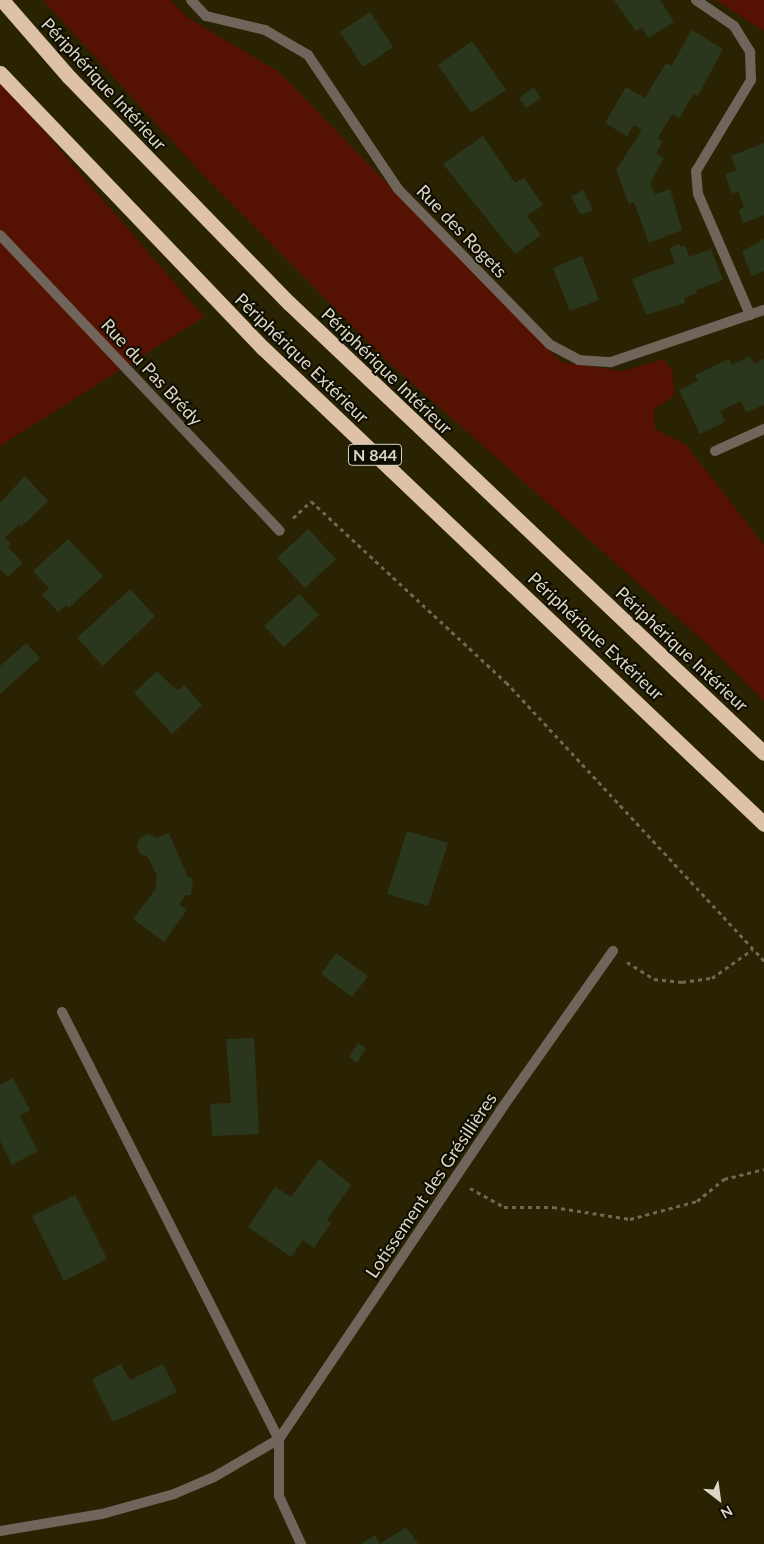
<!DOCTYPE html>
<meta charset="utf-8">
<style>
body{margin:0}
#map{position:relative;width:764px;height:1544px;overflow:hidden;background:#292304;font-family:Lato,sans-serif}
div>[style]{position:absolute}
.green>*{inset:0;background:#551202}
.building>*{inset:0;background:#2b371d}
.path>*{height:3px;margin-top:-1.5px;transform-origin:0;background:repeating-linear-gradient(90deg,#6d684e 0 4px,transparent 0 8px)}
.street>*{height:10px;margin:-5px;padding:0 5px;transform-origin:5px;border-radius:5px;background:#70655b}
.highway>*{height:15px;margin:-7.5px;padding:0 7.5px;transform-origin:7.5px;border-radius:7.5px;background:#ddc2a8}
span{translate:-50% -50%;white-space:nowrap;text-align:center;line-height:1.15;-webkit-text-stroke:4px #0f0c02;paint-order:stroke}
.shield-label span{padding:1px 4px;background:#0f0c02;border:1px solid;border-radius:4px;-webkit-text-stroke-width:0}
.shield-label{font-size:16px;color:#dad7c5;font-weight:700}
.street-label{font-size:18px;color:#dad7c5}
.north{position:absolute;left:694px;top:1474px;width:50px;height:50px;-webkit-text-stroke:4px #0f0c02;paint-order:stroke;rotate:150deg;font-size:14px;font-weight:700;line-height:20px;text-align:center;color:#dad7c5}
.north::after{content:'';display:block;margin:auto;width:18px;height:22px;background:#dad7c5;clip-path:polygon(50% 0,100% 100%,50% 72%,0 100%)}
</style>
<div id="map">
<div class="green">
<i style="clip-path:polygon(43px 0,170px 0,187px 17px,279px 72px,561px 362px,623px 371px,663px 359px,673px 372px,674px 396px,654px 409px,655px 429px,686px 445px,764px 545px,764px 701px,707px 644px,387px 361px,204px 176px)"></i>
<i style="clip-path:polygon(716px 0,764px 0,764px 31px)"></i>
<i style="clip-path:polygon(0 80px,204px 317px,0 446px)"></i>
</div>
<div class="building">
<i style="clip-path:polygon(614px 0,660px 0,674px 22px,648px 38px,642px 28px,636px 31px)"></i>
<i style="clip-path:polygon(370px 12px,393px 47px,363px 67px,340px 32px)"></i>
<i style="clip-path:polygon(692px 30px,723px 49px,698px 96px,694px 93px,679px 119px,672px 114px,658px 138px,663px 141px,656px 153px,664px 158px,650px 183px,655px 194px,670px 189px,682px 230px,649px 243px,634px 202px,629px 204px,616px 170px,642px 130px,634px 125px,627px 136px,605px 123px,626px 87px,645px 98px,666px 63px,671px 66px)"></i>
<i style="clip-path:polygon(472px 41px,506px 90px,471px 113px,438px 65px)"></i>
<i style="clip-path:polygon(534px 87px,541px 98px,526px 108px,519px 98px)"></i>
<i style="clip-path:polygon(483px 136px,515px 183px,524px 178px,543px 205px,527px 216px,541px 235px,515px 254px,443px 164px)"></i>
<i style="clip-path:polygon(764px 143px,764px 215px,743px 223px,739px 210px,744px 207px,738px 191px,732px 194px,725px 174px,736px 170px,731px 156px)"></i>
<i style="clip-path:polygon(583px 190px,593px 210px,581px 215px,571px 197px)"></i>
<i style="clip-path:polygon(764px 239px,764px 271px,752px 276px,742px 252px)"></i>
<i style="clip-path:polygon(679px 244px,681px 247px,685px 245px,689px 257px,711px 249px,723px 280px,696px 290px,697px 293px,684px 298px,685px 303px,646px 315px,632px 279px,675px 263px,669px 248px)"></i>
<i style="clip-path:polygon(582px 256px,599px 300px,570px 311px,553px 268px)"></i>
<i style="clip-path:polygon(750px 356px,754px 364px,764px 359px,764px 405px,746px 412px,741px 401px,720px 411px,725px 422px,700px 434px,679px 390px,698px 381px,695px 375px,729px 359px,732px 365px)"></i>
<i style="clip-path:polygon(25px 476px,48px 501px,21px 527px,19px 525px,5px 537px,11px 544px,8px 547px,23px 563px,8px 577px,0 569px,0 503px)"></i>
<i style="clip-path:polygon(308px 529px,336px 559px,305px 588px,277px 558px)"></i>
<i style="clip-path:polygon(68px 539px,103px 576px,69px 608px,66px 605px,58px 612px,42px 595px,49px 588px,33px 571px)"></i>
<i style="clip-path:polygon(130px 589px,155px 616px,103px 666px,77px 638px)"></i>
<i style="clip-path:polygon(299px 594px,319px 615px,284px 647px,264px 626px)"></i>
<i style="clip-path:polygon(26px 643px,40px 658px,0 694px,0 666px)"></i>
<i style="clip-path:polygon(157px 671px,172px 686px,179px 690px,184px 685px,202px 705px,172px 734px,134px 693px)"></i>
<i style="clip-path:polygon(407px 831px,448px 843px,428px 906px,387px 894px)"></i>
<i style="clip-path:polygon(169px 833px,188px 877px,193px 878px,191px 895px,186px 895px,179px 904px,187px 910px,164px 942px,133px 919px,155px 890px,157px 876px,148px 857px,140px 854px,137px 846px,140px 838px,148px 834px,157px 838px)"></i>
<i style="clip-path:polygon(336px 953px,368px 976px,352px 997px,321px 974px)"></i>
<i style="clip-path:polygon(254px 1038px,259px 1134px,212px 1136px,210px 1104px,231px 1103px,226px 1039px)"></i>
<i style="clip-path:polygon(358px 1043px,366px 1048px,357px 1063px,349px 1057px)"></i>
<i style="clip-path:polygon(13px 1078px,30px 1110px,20px 1116px,38px 1151px,12px 1165px,0 1141px,0 1085px)"></i>
<i style="clip-path:polygon(319px 1159px,351px 1185px,327px 1220px,331px 1223px,314px 1248px,303px 1240px,291px 1257px,248px 1227px,275px 1187px,291px 1197px)"></i>
<i style="clip-path:polygon(75px 1195px,107px 1259px,64px 1281px,32px 1216px)"></i>
<i style="clip-path:polygon(121px 1364px,130px 1380px,163px 1364px,177px 1392px,113px 1422px,92px 1379px)"></i>
<i style="clip-path:polygon(406px 1527px,418px 1544px,361px 1544px,375px 1535px,380px 1544px)"></i>
</div>
<div class="path">
<i style="left:293px;top:518px;width:25px;rotate:-43deg"></i>
<i style="left:311px;top:501px;width:266px;rotate:42.9deg"></i>
<i style="left:506px;top:682px;width:380px;rotate:47.2deg"></i>
<i style="left:627px;top:962px;width:32px;rotate:32deg"></i>
<i style="left:654px;top:979px;width:28px;rotate:6deg"></i>
<i style="left:682px;top:982px;width:30px;rotate:-8deg"></i>
<i style="left:712px;top:978px;width:50px;rotate:-35.3deg"></i>
<i style="left:470px;top:1188px;width:39px;rotate:29deg"></i>
<i style="left:504px;top:1207px;width:49px"></i>
<i style="left:553px;top:1207px;width:78px;rotate:8.9deg"></i>
<i style="left:630px;top:1219px;width:69px;rotate:-15deg"></i>
<i style="left:697px;top:1201px;width:35px;rotate:-39deg"></i>
<i style="left:724px;top:1179px;width:41px;rotate:-14deg"></i>
</div>
<div class="street">
<i style="left:191px;top:0;width:22px;rotate:47deg"></i>
<i style="left:206px;top:16px;width:61px;rotate:13.3deg"></i>
<i style="left:265px;top:30px;width:50px;rotate:30.2deg"></i>
<i style="left:308px;top:55px;width:161px;rotate:56.1deg"></i>
<i style="left:398px;top:189px;width:216px;rotate:45.7deg"></i>
<i style="left:549px;top:344px;width:34px;rotate:28deg"></i>
<i style="left:579px;top:360px;width:32px;rotate:4deg"></i>
<i style="left:611px;top:362px;width:162px;rotate:-18.8deg"></i>
<i style="left:696px;top:0;width:46px;rotate:34.4deg"></i>
<i style="left:734px;top:26px;width:31px;rotate:58deg"></i>
<i style="left:750px;top:52px;width:28px;rotate:88deg"></i>
<i style="left:751px;top:80px;width:106px;rotate:121.1deg"></i>
<i style="left:696px;top:171px;width:23px;rotate:85deg"></i>
<i style="left:698px;top:194px;width:132px;rotate:66.7deg"></i>
<i style="left:0;top:235px;width:407px;rotate:46.6deg"></i>
<i style="left:715px;top:451px;width:54px;rotate:-24.2deg"></i>
<i style="left:62px;top:1012px;width:479px;rotate:63.1deg"></i>
<i style="left:279px;top:1439px;width:57px;rotate:90deg"></i>
<i style="left:279px;top:1496px;width:53px;rotate:65.4deg"></i>
<i style="left:0;top:1531px;width:103px;rotate:-9.5deg"></i>
<i style="left:102px;top:1514px;width:75px;rotate:-15.5deg"></i>
<i style="left:174px;top:1494px;width:43px;rotate:-23deg"></i>
<i style="left:214px;top:1477px;width:75px;rotate:-30.3deg"></i>
<i style="left:279px;top:1439px;width:396px;rotate:-56deg"></i>
<i style="left:500px;top:1111px;width:196px;rotate:-54.8deg"></i>
</div>
<div class="highway">
<i style="left:2px;top:0;width:102px;rotate:49deg"></i>
<i style="left:69px;top:77px;width:315px;rotate:45.8deg"></i>
<i style="left:289px;top:303px;width:654px;rotate:43.45deg"></i>
<i style="left:0;top:73px;width:381px;rotate:46.3deg"></i>
<i style="left:263px;top:348px;width:691px;rotate:43.53deg"></i>
</div>
<div class="shield-label">
<span style="left:375px;top:455px">N 844</span>
</div>
<div class="street-label">
<span style="left:104px;top:84px;rotate:47deg">Périphérique Intérieur</span>
<span style="left:462px;top:231px;rotate:46deg">Rue des Rogets</span>
<span style="left:302px;top:358px;rotate:44deg">Périphérique Extérieur</span>
<span style="left:387px;top:371px;rotate:44deg">Périphérique Intérieur</span>
<span style="left:152px;top:372px;rotate:47deg">Rue du Pas Brédy</span>
<span style="left:596px;top:636px;rotate:43deg">Périphérique Extérieur</span>
<span style="left:682px;top:649px;rotate:43deg">Périphérique Intérieur</span>
<span style="left:431px;top:1185px;rotate:-56deg">Lotissement des Grésillières</span>
</div>
<div class="north">N</div>
</div>
